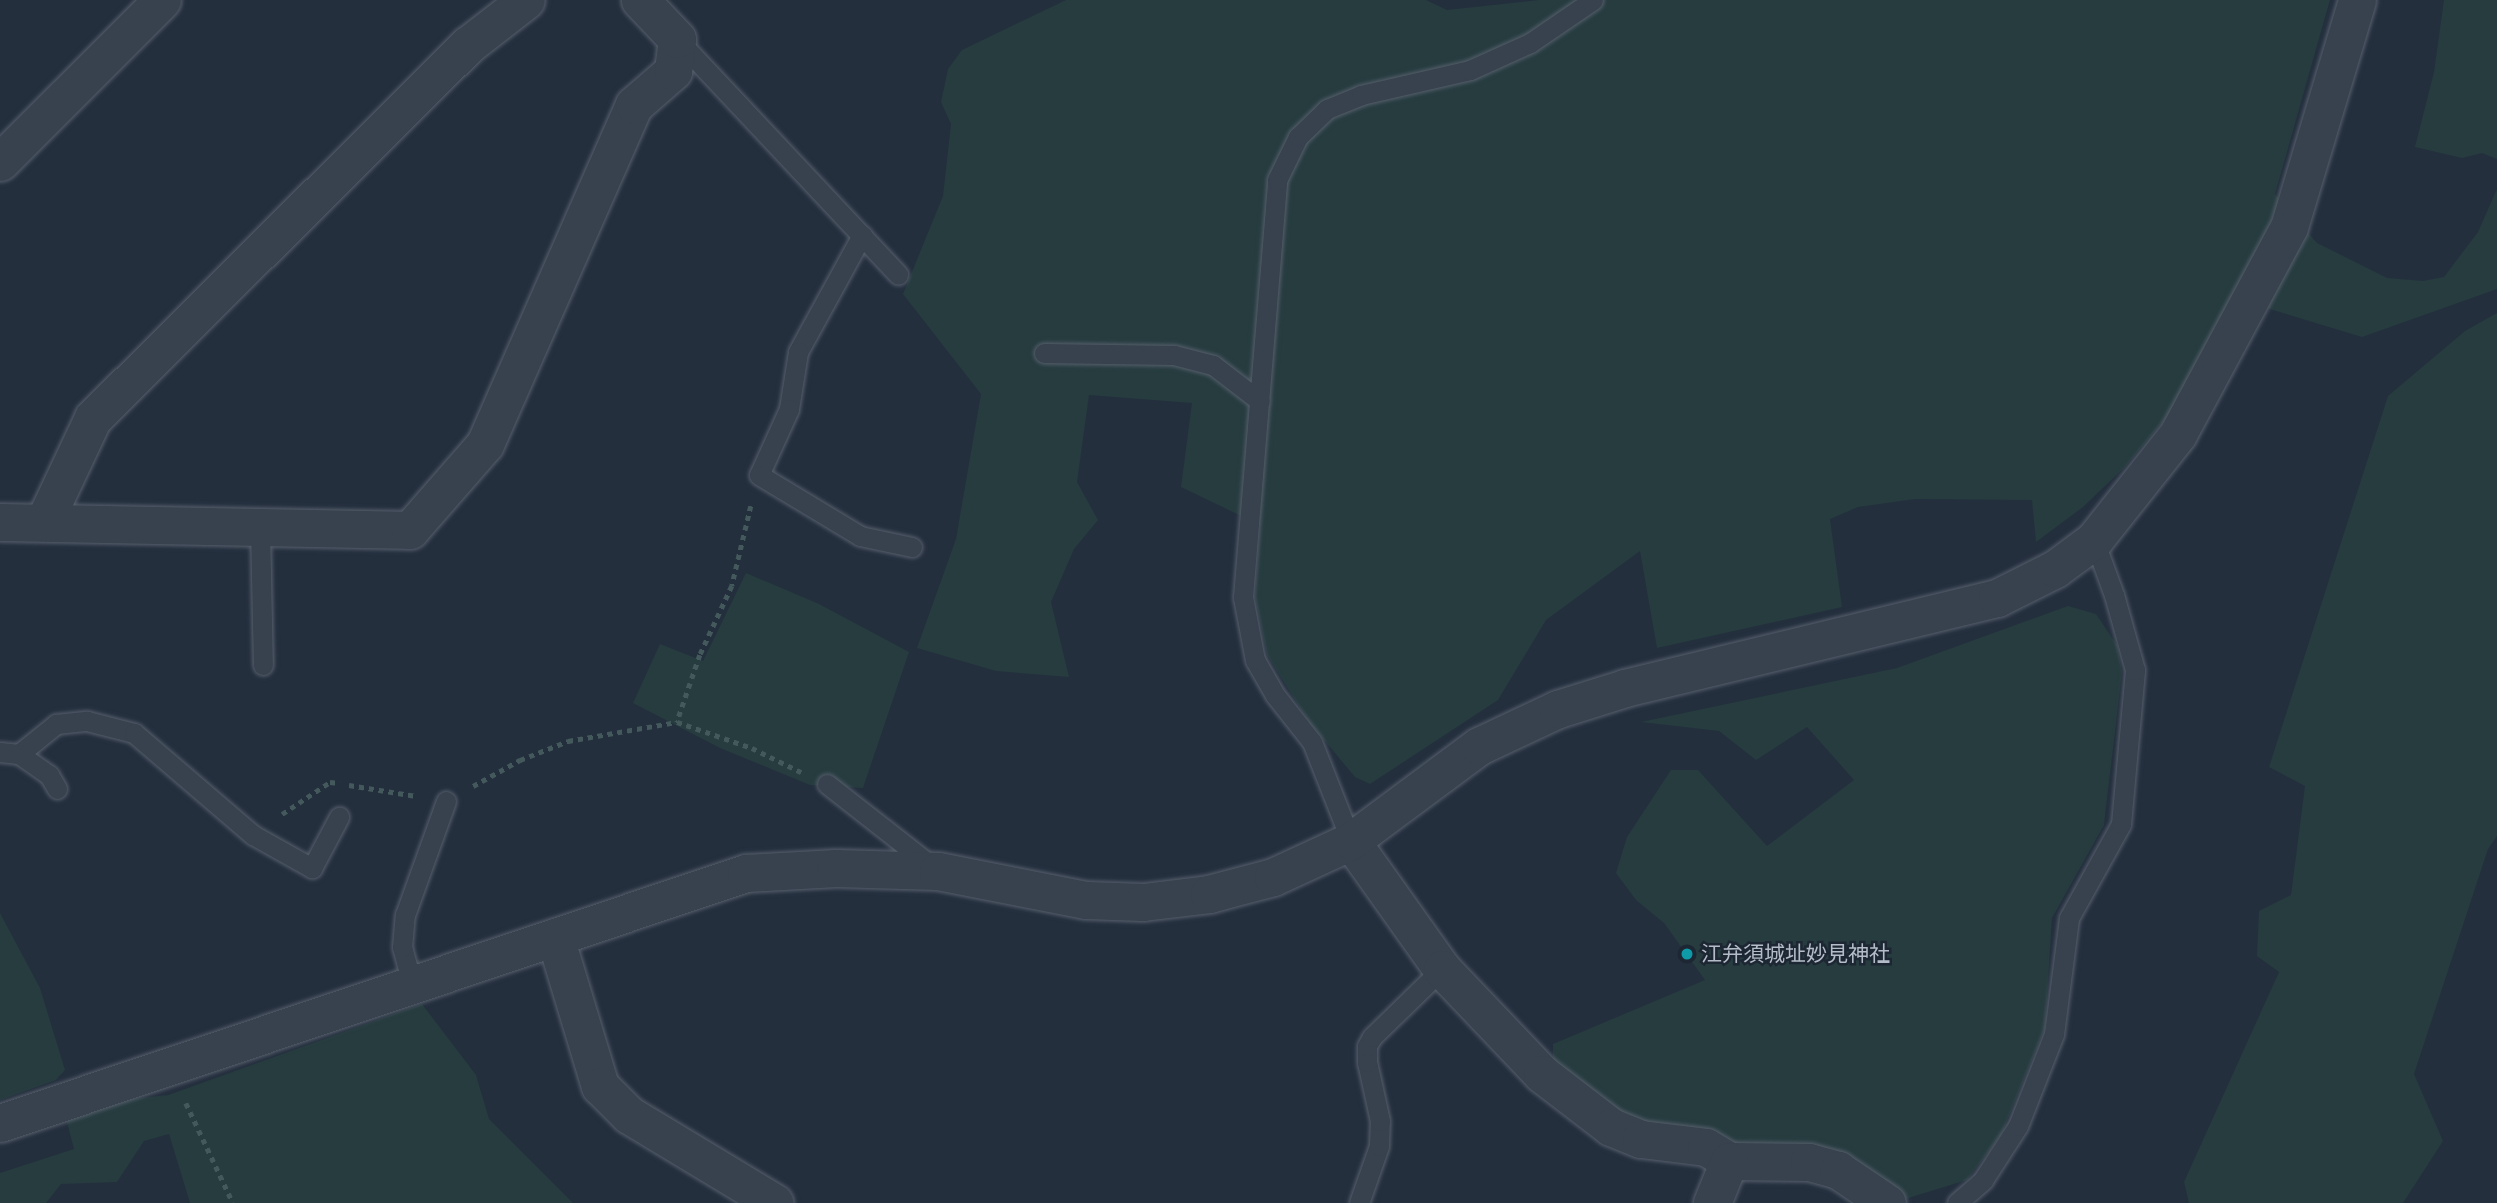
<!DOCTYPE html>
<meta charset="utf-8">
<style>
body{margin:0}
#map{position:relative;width:2497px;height:1203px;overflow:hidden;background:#242f3e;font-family:"PT Sans","Noto Sans JP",sans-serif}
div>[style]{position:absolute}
.green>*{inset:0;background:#263c3f}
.path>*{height:4.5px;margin-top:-2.25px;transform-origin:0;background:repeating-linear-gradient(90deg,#44595c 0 5px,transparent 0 10px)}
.roads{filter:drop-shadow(0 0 2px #565f6c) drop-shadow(0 0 2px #565f6c)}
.lane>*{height:19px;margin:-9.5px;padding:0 9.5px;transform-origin:9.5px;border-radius:9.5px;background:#38414e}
.street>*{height:37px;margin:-18.5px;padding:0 18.5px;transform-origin:18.5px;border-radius:18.5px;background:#38414e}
.dots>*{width:19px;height:19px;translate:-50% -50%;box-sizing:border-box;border:4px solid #1d2633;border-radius:50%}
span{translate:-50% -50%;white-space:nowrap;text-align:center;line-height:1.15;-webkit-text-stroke:5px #1d2633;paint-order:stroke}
.poi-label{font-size:21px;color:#b4bcc9}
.left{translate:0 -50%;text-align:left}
</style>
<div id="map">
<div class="green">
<i style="clip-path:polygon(1066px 0,1426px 0,1447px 10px,1539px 0,2330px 0,2275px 194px,2317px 243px,2387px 278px,2423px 281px,2444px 277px,2478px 232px,2497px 189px,2497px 289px,2362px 337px,2260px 306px,2124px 468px,2083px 507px,2036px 542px,2032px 500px,1915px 499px,1858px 507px,1830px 519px,1842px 607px,1657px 648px,1640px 551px,1546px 620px,1498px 700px,1370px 784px,1355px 777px,1309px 722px,1267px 655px,1255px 597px,1260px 525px,1181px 487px,1192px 403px,1089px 395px,1077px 482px,1098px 520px,1074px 549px,1051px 602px,1069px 677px,996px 671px,917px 648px,956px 539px,981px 394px,903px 294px,943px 196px,951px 124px,941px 102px,948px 69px,962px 50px)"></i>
<i style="clip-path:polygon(2444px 0,2497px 0,2497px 159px,2482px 153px,2462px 158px,2415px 147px,2434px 72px)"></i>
<i style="clip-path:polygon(2497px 313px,2497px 836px,2488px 849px,2414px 1074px,2443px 1141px,2403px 1203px,2189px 1203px,2184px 1182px,2279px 972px,2257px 956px,2259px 911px,2291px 895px,2305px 786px,2269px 767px,2388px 396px,2465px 331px)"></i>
<i style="clip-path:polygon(746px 573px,819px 604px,909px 652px,863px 788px,810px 785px,720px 748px,633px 703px,660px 644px,703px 661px)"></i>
<i style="clip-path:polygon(2068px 606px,2096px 614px,2117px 645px,2122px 672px,2104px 825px,2052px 918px,2045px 1028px,2001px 1135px,1967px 1180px,1905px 1199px,1827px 1159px,1750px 1149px,1667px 1131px,1595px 1104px,1553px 1063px,1553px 1044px,1705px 980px,1664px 923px,1636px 900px,1616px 873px,1627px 837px,1671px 770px,1698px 770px,1767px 846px,1854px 780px,1807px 727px,1756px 760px,1719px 731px,1641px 722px,1897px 668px)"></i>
<i style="clip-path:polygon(0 913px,40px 988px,65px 1070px,56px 1080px,0 1100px)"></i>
<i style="clip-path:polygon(422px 1004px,476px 1075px,489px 1119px,573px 1203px,190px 1203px,169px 1134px,144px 1141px,117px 1182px,61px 1184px,46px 1203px,0 1203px,0 1173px,74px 1149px,65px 1115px,122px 1100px,168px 1095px)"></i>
</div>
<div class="path">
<i style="left:751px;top:506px;width:82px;rotate:103.4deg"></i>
<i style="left:732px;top:586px;width:76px;rotate:114.9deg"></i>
<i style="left:700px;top:655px;width:71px;rotate:108.9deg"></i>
<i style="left:677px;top:722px;width:79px;rotate:19.1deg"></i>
<i style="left:752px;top:748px;width:55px;rotate:26.1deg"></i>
<i style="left:349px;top:785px;width:68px;rotate:9.3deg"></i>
<i style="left:473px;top:786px;width:54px;rotate:-29deg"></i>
<i style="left:520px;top:760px;width:52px;rotate:-21.6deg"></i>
<i style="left:568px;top:741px;width:111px;rotate:-9.9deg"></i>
<i style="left:282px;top:814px;width:58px;rotate:-33.7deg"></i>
<i style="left:330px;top:782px;width:10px;rotate:6deg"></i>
<i style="left:186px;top:1103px;width:110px;rotate:64.8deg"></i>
</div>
<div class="roads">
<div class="lane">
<i style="left:677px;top:39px;width:323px;rotate:46.8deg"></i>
<i style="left:862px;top:235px;width:133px;rotate:118.7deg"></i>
<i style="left:798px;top:352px;width:58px;rotate:99deg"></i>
<i style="left:789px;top:409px;width:72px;rotate:114.4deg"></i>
<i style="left:759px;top:475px;width:118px;rotate:31.1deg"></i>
<i style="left:860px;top:536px;width:53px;rotate:11.9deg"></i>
<i style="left:1044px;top:353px;width:130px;rotate:0.9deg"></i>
<i style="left:1174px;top:355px;width:40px;rotate:14.4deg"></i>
<i style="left:1213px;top:365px;width:59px;rotate:37.5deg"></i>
<i style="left:260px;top:527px;width:138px;rotate:88.8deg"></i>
<i style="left:0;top:752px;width:19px;rotate:6deg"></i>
<i style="left:19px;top:754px;width:48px;rotate:-39deg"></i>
<i style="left:56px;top:724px;width:31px;rotate:-6deg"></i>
<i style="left:87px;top:721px;width:49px;rotate:14.3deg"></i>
<i style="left:134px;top:733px;width:157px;rotate:40.6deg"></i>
<i style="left:253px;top:835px;width:68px;rotate:29.2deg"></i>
<i style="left:312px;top:868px;width:58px;rotate:-62.1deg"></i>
<i style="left:19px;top:754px;width:37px;rotate:35deg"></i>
<i style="left:49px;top:775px;width:16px;rotate:60deg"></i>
<i style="left:827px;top:784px;width:136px;rotate:38.1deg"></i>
<i style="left:1351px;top:841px;width:106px;rotate:-111.5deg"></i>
<i style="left:1312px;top:742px;width:60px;rotate:-128.2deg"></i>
<i style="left:1275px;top:695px;width:40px;rotate:-119.7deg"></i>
<i style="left:1255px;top:660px;width:64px;rotate:-100.8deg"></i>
<i style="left:1243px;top:597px;width:418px;rotate:-85.3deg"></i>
<i style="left:1277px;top:180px;width:48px;rotate:-64deg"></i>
<i style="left:1298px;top:137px;width:40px;rotate:-44deg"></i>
<i style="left:1327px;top:109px;width:37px;rotate:-22deg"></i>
<i style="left:1361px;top:95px;width:112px;rotate:-12.9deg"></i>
<i style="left:1470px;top:70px;width:66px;rotate:-24.2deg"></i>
<i style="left:1530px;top:43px;width:76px;rotate:-34.3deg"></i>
<i style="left:412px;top:984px;width:38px;rotate:-105deg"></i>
<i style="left:402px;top:947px;width:32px;rotate:-85deg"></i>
<i style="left:405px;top:915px;width:121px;rotate:-70.2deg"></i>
<i style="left:1359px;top:1203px;width:60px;rotate:-70.7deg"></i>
<i style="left:1379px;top:1146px;width:25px;rotate:-88deg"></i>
<i style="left:1380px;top:1121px;width:60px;rotate:-102.4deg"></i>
<i style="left:1367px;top:1062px;width:16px;rotate:-90deg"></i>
<i style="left:1367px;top:1046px;width:10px;rotate:-61deg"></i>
<i style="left:1372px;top:1037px;width:98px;rotate:-44.2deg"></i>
<i style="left:1957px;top:1203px;width:35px;rotate:-41deg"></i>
<i style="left:1983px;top:1180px;width:64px;rotate:-57.1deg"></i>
<i style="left:2018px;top:1126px;width:99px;rotate:-68.6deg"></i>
<i style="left:2054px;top:1034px;width:117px;rotate:-82.6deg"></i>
<i style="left:2069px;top:918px;width:107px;rotate:-61deg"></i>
<i style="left:2121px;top:824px;width:155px;rotate:-84.8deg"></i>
<i style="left:2135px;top:670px;width:78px;rotate:-105.6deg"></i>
<i style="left:2114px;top:595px;width:59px;rotate:-110deg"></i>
</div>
<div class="street">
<i style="left:0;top:162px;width:229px;rotate:-45deg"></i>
<i style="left:0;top:522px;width:410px;rotate:1.1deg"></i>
<i style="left:410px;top:530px;width:114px;rotate:-48.9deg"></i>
<i style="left:485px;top:444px;width:370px;rotate:-66.3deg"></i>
<i style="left:634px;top:105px;width:52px;rotate:-41.1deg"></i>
<i style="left:673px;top:71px;width:32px;rotate:-83deg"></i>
<i style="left:677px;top:39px;width:54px;rotate:-133.5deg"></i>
<i style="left:44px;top:522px;width:115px;rotate:-64.8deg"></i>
<i style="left:93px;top:418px;width:529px;rotate:-44.85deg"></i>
<i style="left:468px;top:45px;width:73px;rotate:-37.8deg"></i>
<i style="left:1351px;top:841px;width:157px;rotate:54.6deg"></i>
<i style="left:1442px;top:969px;width:145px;rotate:46.4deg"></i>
<i style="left:1542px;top:1074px;width:87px;rotate:37.5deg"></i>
<i style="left:1611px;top:1127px;width:32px;rotate:22deg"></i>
<i style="left:1641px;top:1139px;width:65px;rotate:7deg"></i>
<i style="left:1706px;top:1147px;width:27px;rotate:31deg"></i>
<i style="left:1729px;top:1161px;width:80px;rotate:0.7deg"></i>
<i style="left:1809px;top:1162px;width:30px;rotate:15deg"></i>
<i style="left:1838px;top:1170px;width:59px;rotate:34deg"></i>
<i style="left:555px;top:937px;width:156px;rotate:73.2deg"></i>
<i style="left:600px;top:1086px;width:41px;rotate:45deg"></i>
<i style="left:629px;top:1115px;width:170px;rotate:31.1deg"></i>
<i style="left:0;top:1123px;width:787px;rotate:-18.53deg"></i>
<i style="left:746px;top:873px;width:90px;rotate:-3.2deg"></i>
<i style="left:836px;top:868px;width:102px;rotate:1.7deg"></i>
<i style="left:938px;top:871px;width:151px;rotate:11.1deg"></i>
<i style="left:1086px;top:900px;width:57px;rotate:2deg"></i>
<i style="left:1143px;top:902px;width:66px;rotate:-6.9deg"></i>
<i style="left:1209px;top:894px;width:66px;rotate:-14.9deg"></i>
<i style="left:1273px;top:877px;width:86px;rotate:-24.8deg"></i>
<i style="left:1351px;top:841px;width:159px;rotate:-36.6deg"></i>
<i style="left:1479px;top:746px;width:87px;rotate:-25.1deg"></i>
<i style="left:1558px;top:709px;width:70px;rotate:-17.4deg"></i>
<i style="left:1625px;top:688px;width:383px;rotate:-13.6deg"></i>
<i style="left:1997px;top:598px;width:65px;rotate:-26.6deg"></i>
<i style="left:2055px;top:569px;width:49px;rotate:-36.6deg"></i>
<i style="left:2094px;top:540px;width:135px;rotate:-51.6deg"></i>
<i style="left:2178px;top:434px;width:235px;rotate:-61.8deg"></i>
<i style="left:2289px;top:227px;width:237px;rotate:-73.3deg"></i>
<i style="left:1712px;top:1203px;width:45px;rotate:-68deg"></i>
</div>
</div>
<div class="dots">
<i style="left:1687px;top:954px;background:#0f9aa8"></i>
</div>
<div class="poi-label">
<span class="left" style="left:1701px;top:954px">江弁須城址妙見神社</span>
</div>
</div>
